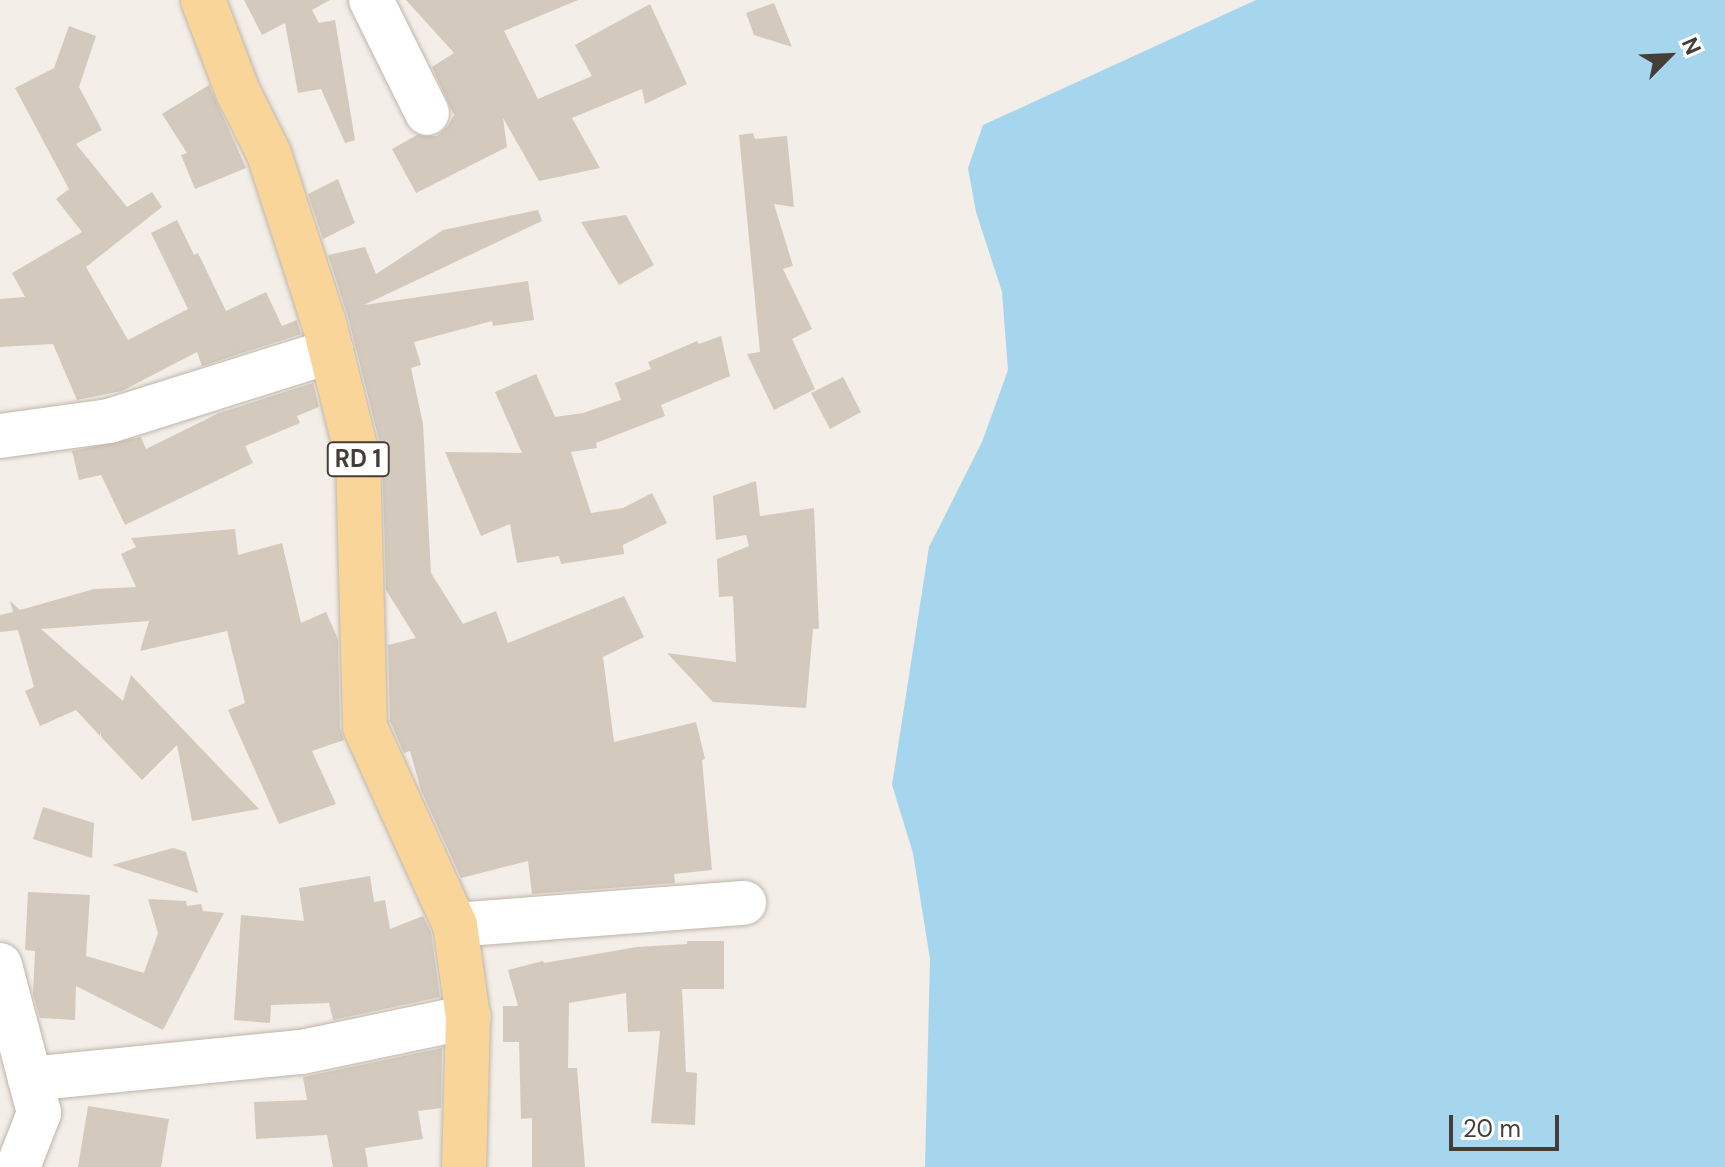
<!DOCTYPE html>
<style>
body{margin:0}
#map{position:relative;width:1725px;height:1167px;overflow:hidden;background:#f3eee7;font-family:"DM Sans",sans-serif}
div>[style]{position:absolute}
.water>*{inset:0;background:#a6d6ed}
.building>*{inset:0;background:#d4c9bd}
.roads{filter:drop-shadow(0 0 2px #beb5aa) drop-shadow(0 0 2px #beb5aa)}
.street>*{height:44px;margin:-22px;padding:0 22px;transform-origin:22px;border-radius:22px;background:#fff}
.primary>*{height:44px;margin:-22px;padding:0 22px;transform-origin:22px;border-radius:22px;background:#fad599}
span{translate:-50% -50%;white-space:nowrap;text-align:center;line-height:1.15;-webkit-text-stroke:6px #fff;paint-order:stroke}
.shield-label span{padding:2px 6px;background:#fff;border:2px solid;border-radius:6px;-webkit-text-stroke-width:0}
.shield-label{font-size:24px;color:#453e36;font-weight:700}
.north{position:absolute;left:1629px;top:16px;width:80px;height:80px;-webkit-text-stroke:6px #fff;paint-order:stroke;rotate:66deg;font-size:22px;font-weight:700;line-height:32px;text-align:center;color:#453e36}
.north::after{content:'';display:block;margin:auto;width:28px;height:36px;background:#453e36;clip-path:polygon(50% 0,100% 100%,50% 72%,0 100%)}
.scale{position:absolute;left:1449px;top:1115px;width:110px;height:36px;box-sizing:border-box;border:4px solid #453e36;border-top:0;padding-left:10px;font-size:24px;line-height:28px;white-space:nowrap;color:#453e36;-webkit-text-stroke:6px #fff;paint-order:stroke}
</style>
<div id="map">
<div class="water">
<i style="clip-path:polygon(1256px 0,1725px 0,1725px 1167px,925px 1167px,930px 959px,913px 853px,892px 785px,929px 547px,982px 442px,1008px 370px,1002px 292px,976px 212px,968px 168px,983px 125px)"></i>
</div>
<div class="building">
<i style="clip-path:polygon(244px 0,330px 0,312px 10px,319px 23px,335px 20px,355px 140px,345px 143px,321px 89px,298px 93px,285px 23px,262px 35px)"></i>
<i style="clip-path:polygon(406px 0,578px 0,504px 31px,538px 99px,592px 76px,575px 45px,650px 4px,687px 84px,645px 104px,642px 89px,572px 118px,600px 168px,539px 181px,503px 118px,507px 147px,416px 193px,392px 149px,417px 135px,437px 136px,448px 126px,454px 115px,432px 67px,454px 53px)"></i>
<i style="clip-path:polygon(774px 3px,792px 47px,754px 35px,746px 13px)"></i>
<i style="clip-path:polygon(69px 26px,96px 36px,79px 87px,102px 130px,76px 144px,127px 207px,152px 192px,162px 207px,86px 267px,128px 340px,188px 309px,151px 233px,177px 220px,194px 255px,198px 253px,226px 311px,266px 292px,282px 326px,297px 320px,301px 334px,202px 366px,197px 352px,122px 391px,77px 400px,53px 344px,0 347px,0 299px,25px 297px,12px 273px,82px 232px,56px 199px,69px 189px,15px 88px,54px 68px)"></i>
<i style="clip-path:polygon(209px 85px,246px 168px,195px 189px,181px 155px,187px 153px,162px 114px)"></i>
<i style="clip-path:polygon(753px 133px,755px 139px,787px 136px,794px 207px,774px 204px,793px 266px,783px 269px,812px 329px,792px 339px,815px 389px,774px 410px,747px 354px,760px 352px,739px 135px)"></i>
<i style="clip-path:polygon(338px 179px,355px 223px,323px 239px,308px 194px)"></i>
<i style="clip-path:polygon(538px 210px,542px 221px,364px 305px,528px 281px,534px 320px,493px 326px,492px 321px,414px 342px,421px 365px,411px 368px,423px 424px,431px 573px,463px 624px,496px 611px,508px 643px,624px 596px,644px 637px,603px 657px,614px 742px,696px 722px,705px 759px,702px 760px,712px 870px,674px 874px,675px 883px,532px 894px,528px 861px,461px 878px,421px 790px,410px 751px,404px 753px,390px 721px,388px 645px,416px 638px,386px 590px,382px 452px,348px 317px,328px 255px,365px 247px,376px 274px,443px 230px)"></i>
<i style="clip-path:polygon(626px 215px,654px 265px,619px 285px,581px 222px)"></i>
<i style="clip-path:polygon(721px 336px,730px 376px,661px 405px,665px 416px,596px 443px,597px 448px,571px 452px,591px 513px,623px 508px,652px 493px,667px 523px,623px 545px,624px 554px,561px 564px,559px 556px,517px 563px,510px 524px,481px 536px,445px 452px,522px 453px,495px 392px,536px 374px,555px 417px,583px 413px,621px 400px,615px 383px,651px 369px,648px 362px,697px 341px,699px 344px)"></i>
<i style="clip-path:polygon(843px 377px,861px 412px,830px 429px,811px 393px)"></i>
<i style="clip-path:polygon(313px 383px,319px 407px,297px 416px,300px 423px,245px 446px,253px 463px,125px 525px,101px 475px,79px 480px,72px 451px,141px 437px,146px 449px,219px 413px)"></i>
<i style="clip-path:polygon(756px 481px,760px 516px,814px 508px,819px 629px,813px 629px,806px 708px,713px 702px,667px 653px,736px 662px,733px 596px,719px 597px,717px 559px,749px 546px,746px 535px,716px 540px,713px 496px)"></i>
<i style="clip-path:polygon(235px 529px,238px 555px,282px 543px,301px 623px,326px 612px,338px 639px,340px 728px,344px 740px,312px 751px,336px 804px,279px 824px,228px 710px,245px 703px,227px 631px,140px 651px,149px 621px,41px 629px,123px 701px,131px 675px,259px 809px,192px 821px,177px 745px,142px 780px,102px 738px,100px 732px,100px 736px,76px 710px,40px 726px,25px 691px,34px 687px,18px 630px,0 632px,0 615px,13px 612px,10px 601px,20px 610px,94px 589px,136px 587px,121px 554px,136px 547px,131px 538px)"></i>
<i style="clip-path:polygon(43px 807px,94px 823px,92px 858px,33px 839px)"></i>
<i style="clip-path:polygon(173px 848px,186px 852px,198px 893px,112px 865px)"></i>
<i style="clip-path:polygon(370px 876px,374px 902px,385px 900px,390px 929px,423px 916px,431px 932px,440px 997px,333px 1020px,329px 1003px,271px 1005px,270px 1023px,234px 1020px,241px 915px,304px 921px,299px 888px)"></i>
<i style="clip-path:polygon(28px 892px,90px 895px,86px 956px,144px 973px,158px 933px,148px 899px,186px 901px,187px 906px,201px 904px,203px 911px,224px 913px,163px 1030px,76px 986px,75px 1020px,40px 1018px,33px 994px,35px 951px,25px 950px)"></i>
<i style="clip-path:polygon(687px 941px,724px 941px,724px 989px,682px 989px,686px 1072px,697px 1073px,695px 1125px,651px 1123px,660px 1031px,628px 1032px,626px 993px,569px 1003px,568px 1068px,577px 1068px,585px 1167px,532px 1167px,532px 1118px,521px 1119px,519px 1042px,503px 1042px,503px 1006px,518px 1006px,508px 970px,543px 961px,544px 963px,637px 947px,687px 944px)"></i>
<i style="clip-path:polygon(442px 1048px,441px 1108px,418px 1111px,423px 1139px,365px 1148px,368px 1167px,333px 1167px,327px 1135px,256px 1139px,254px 1102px,307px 1100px,303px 1077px)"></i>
<i style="clip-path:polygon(88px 1106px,169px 1119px,161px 1167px,78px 1167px)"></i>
</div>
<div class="roads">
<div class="street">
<i style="left:371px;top:0;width:126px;rotate:63.6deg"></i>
<i style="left:0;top:436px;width:110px;rotate:-7.8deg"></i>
<i style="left:109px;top:421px;width:233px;rotate:-17.5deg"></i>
<i style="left:455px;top:925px;width:290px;rotate:-4.4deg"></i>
<i style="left:0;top:965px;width:153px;rotate:75.2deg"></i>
<i style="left:39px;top:1113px;width:58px;rotate:111.3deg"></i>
<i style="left:30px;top:1079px;width:273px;rotate:-5.7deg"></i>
<i style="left:302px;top:1052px;width:170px;rotate:-11.9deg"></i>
</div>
<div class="primary">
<i style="left:203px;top:0;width:98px;rotate:69.2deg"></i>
<i style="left:238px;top:92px;width:69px;rotate:63.4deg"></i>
<i style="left:269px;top:154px;width:178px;rotate:72deg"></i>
<i style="left:324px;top:323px;width:139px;rotate:75.9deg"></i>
<i style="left:358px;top:458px;width:269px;rotate:88.5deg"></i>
<i style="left:365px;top:727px;width:217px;rotate:65.6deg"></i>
<i style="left:455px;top:925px;width:93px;rotate:82deg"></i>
<i style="left:468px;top:1017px;width:150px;rotate:91.5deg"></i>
</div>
</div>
<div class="shield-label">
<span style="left:358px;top:459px">RD 1</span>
</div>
<div class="north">N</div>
<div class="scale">20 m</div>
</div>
